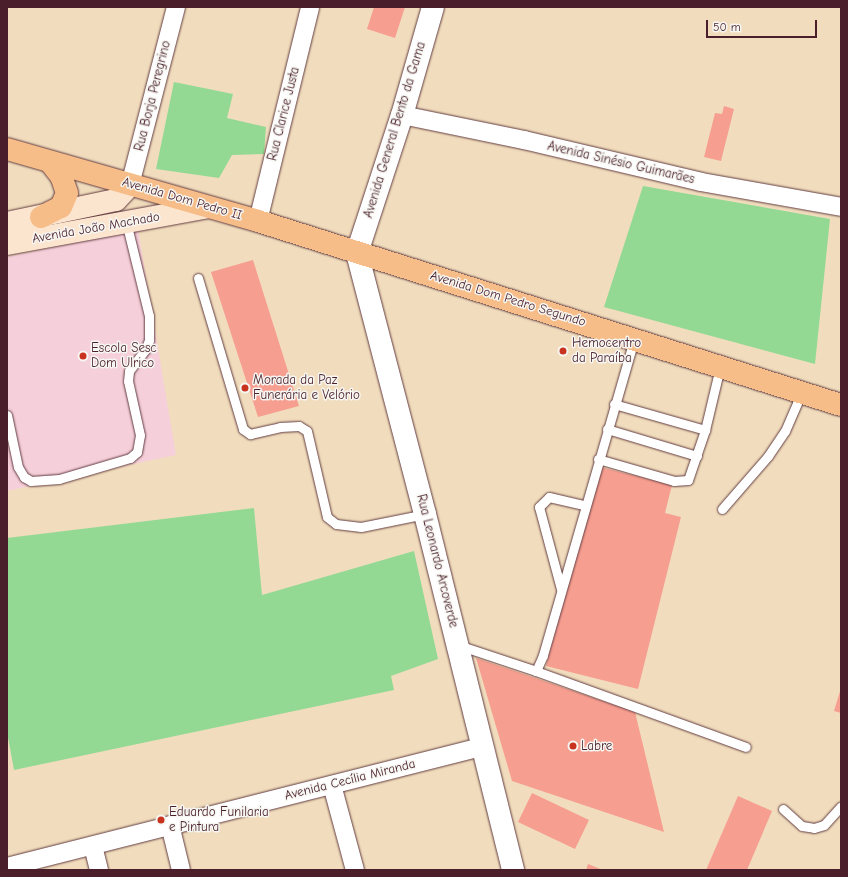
<!DOCTYPE html>
<meta charset="utf-8">
<style>
body{margin:0}
#map{position:relative;width:848px;height:877px;overflow:hidden;background:#f1ddbd;font-family:"Comic Neue",sans-serif}
div>[style]{position:absolute}
.built>*{inset:0;background:#f5cfda}
.green>*{inset:0;background:#93d993}
.building>*{inset:0;background:#f69e90}
.roads{filter:drop-shadow(0 0 1px #633c41) drop-shadow(0 0 1px #633c41)}
.service>*{height:9px;margin:-4.5px;padding:0 4.5px;transform-origin:4.5px;border-radius:4.5px;background:#fff}
.minor>*{height:18px;margin:-9px;padding:0 9px;transform-origin:9px;border-radius:9px;background:#fff}
.tertiary>*{height:22px;margin:-11px;padding:0 11px;transform-origin:11px;border-radius:11px;background:#fff}
.secondary>*{height:22px;margin:-11px;padding:0 11px;transform-origin:11px;border-radius:11px;background:#fce5cf}
.primary>*{height:22px;margin:-11px;padding:0 11px;transform-origin:11px;border-radius:11px;background:#f7bd88}
.dots>*{width:11px;height:11px;translate:-50% -50%;box-sizing:border-box;border:2px solid #f6f6f2;border-radius:50%}
span{translate:-50% -50%;white-space:nowrap;text-align:center;line-height:1.15;-webkit-text-stroke:3px #f6f6f2;paint-order:stroke}
.street-label{font-size:13px;color:#4a1f2b}
.poi-label{font-size:13px;color:#4a1f2b}
.left{translate:0 -50%;text-align:left}
.frame{position:absolute;inset:0;border:8px solid #4a1f2b;pointer-events:none}
.scale{position:absolute;left:706px;top:20px;width:111px;height:18px;box-sizing:border-box;border:2px solid #4a1f2b;border-top:0;padding-left:5px;font-size:12px;line-height:14px;white-space:nowrap;color:#4a1f2b;-webkit-text-stroke:3px #f6f6f2;paint-order:stroke}
</style>
<div id="map">
<div class="built">
<i style="clip-path:polygon(138px 230px,176px 455px,7px 491px,7px 257px)"></i>
</div>
<div class="green">
<i style="clip-path:polygon(174px 82px,233px 94px,227px 118px,266px 127px,264px 154px,232px 155px,219px 178px,156px 169px)"></i>
<i style="clip-path:polygon(643px 186px,830px 219px,815px 364px,604px 307px)"></i>
<i style="clip-path:polygon(254px 508px,262px 595px,414px 551px,438px 659px,391px 676px,394px 690px,14px 770px,7px 732px,7px 538px)"></i>
</div>
<div class="building">
<i style="clip-path:polygon(374px 7px,405px 7px,395px 38px,367px 29px)"></i>
<i style="clip-path:polygon(724px 106px,734px 109px,721px 161px,704px 157px,715px 113px,722px 114px)"></i>
<i style="clip-path:polygon(253px 260px,299px 406px,258px 417px,211px 272px)"></i>
<i style="clip-path:polygon(596px 466px,672px 485px,665px 513px,681px 517px,638px 689px,546px 666px)"></i>
<i style="clip-path:polygon(476px 658px,635px 712px,664px 832px,512px 781px)"></i>
<i style="clip-path:polygon(841px 688px,841px 713px,834px 711px)"></i>
<i style="clip-path:polygon(532px 793px,589px 820px,575px 849px,518px 822px)"></i>
<i style="clip-path:polygon(738px 796px,772px 811px,747px 870px,706px 870px)"></i>
<i style="clip-path:polygon(588px 864px,603px 870px,586px 870px)"></i>
</div>
<div class="roads">
<div class="service">
<i style="left:198px;top:278px;width:158px;rotate:73.4deg"></i>
<i style="left:243px;top:429px;width:9px;rotate:36deg"></i>
<i style="left:250px;top:434px;width:31px;rotate:-13deg"></i>
<i style="left:280px;top:427px;width:19px;rotate:-3deg"></i>
<i style="left:299px;top:426px;width:9px;rotate:32deg"></i>
<i style="left:307px;top:431px;width:88px;rotate:76.9deg"></i>
<i style="left:327px;top:517px;width:11px;rotate:38deg"></i>
<i style="left:336px;top:524px;width:25px;rotate:7deg"></i>
<i style="left:361px;top:527px;width:65px;rotate:-11.5deg"></i>
<i style="left:614px;top:404px;width:95px;rotate:15.9deg"></i>
<i style="left:7px;top:415px;width:53px;rotate:78.1deg"></i>
<i style="left:18px;top:467px;width:12px;rotate:59deg"></i>
<i style="left:24px;top:477px;width:8px;rotate:30deg"></i>
<i style="left:31px;top:481px;width:28px;rotate:-4deg"></i>
<i style="left:59px;top:479px;width:74px;rotate:-16.5deg"></i>
<i style="left:130px;top:458px;width:9px;rotate:-41deg"></i>
<i style="left:137px;top:452px;width:17px;rotate:-80deg"></i>
<i style="left:140px;top:435px;width:55px;rotate:-102.5deg"></i>
<i style="left:128px;top:381px;width:10px;rotate:-84deg"></i>
<i style="left:129px;top:371px;width:26px;rotate:-53deg"></i>
<i style="left:145px;top:350px;width:11px;rotate:-68deg"></i>
<i style="left:149px;top:340px;width:24px;rotate:-90deg"></i>
<i style="left:149px;top:316px;width:97px;rotate:-103.7deg"></i>
<i style="left:607px;top:429px;width:94px;rotate:16.7deg"></i>
<i style="left:598px;top:459px;width:79px;rotate:16.1deg"></i>
<i style="left:674px;top:481px;width:14px;rotate:-4deg"></i>
<i style="left:688px;top:480px;width:53px;rotate:-71.2deg"></i>
<i style="left:705px;top:430px;width:65px;rotate:-76.6deg"></i>
<i style="left:722px;top:509px;width:70px;rotate:-49deg"></i>
<i style="left:768px;top:456px;width:30px;rotate:-56deg"></i>
<i style="left:785px;top:431px;width:40px;rotate:-66.6deg"></i>
<i style="left:561px;top:589px;width:85px;rotate:-105deg"></i>
<i style="left:539px;top:507px;width:14px;rotate:-45deg"></i>
<i style="left:549px;top:497px;width:37px;rotate:13deg"></i>
<i style="left:458px;top:645px;width:82px;rotate:18.4deg"></i>
<i style="left:536px;top:671px;width:17px;rotate:-66deg"></i>
<i style="left:543px;top:655px;width:329px;rotate:-73.9deg"></i>
<i style="left:536px;top:671px;width:223px;rotate:19.9deg"></i>
<i style="left:783px;top:809px;width:25px;rotate:42deg"></i>
<i style="left:802px;top:826px;width:12px;rotate:9deg"></i>
<i style="left:814px;top:828px;width:10px;rotate:-17deg"></i>
<i style="left:824px;top:825px;width:25px;rotate:-48deg"></i>
</div>
<div class="minor">
<i style="left:402px;top:115px;width:125px;rotate:11.6deg"></i>
<i style="left:524px;top:140px;width:182px;rotate:13.3deg"></i>
<i style="left:701px;top:182px;width:142px;rotate:10.1deg"></i>
<i style="left:130px;top:185px;width:184px;rotate:-75.5deg"></i>
<i style="left:258px;top:221px;width:220px;rotate:-76.3deg"></i>
<i style="left:332px;top:785px;width:88px;rotate:74.9deg"></i>
<i style="left:170px;top:825px;width:46px;rotate:76.3deg"></i>
<i style="left:93px;top:846px;width:25px;rotate:76deg"></i>
<i style="left:7px;top:867px;width:492px;rotate:-14.2deg"></i>
</div>
<div class="tertiary">
<i style="left:433px;top:7px;width:112px;rotate:106deg"></i>
<i style="left:402px;top:115px;width:145px;rotate:108.1deg"></i>
<i style="left:357px;top:253px;width:270px;rotate:75.4deg"></i>
<i style="left:425px;top:514px;width:367px;rotate:76.1deg"></i>
</div>
<div class="secondary">
<i style="left:7px;top:223px;width:111px;rotate:-11.9deg"></i>
<i style="left:116px;top:200px;width:21px;rotate:-47deg"></i>
<i style="left:7px;top:244px;width:204px;rotate:-10.4deg"></i>
</div>
<div class="primary">
<i style="left:7px;top:149px;width:261px;rotate:16deg"></i>
<i style="left:258px;top:221px;width:611px;rotate:17.52deg"></i>
<i style="left:41px;top:217px;width:22px;rotate:-27deg"></i>
<i style="left:61px;top:207px;width:15px;rotate:-67deg"></i>
<i style="left:67px;top:193px;width:18px;rotate:-109deg"></i>
<i style="left:61px;top:176px;width:18px;rotate:-128deg"></i>
</div>
</div>
<div class="dots">
<i style="left:563px;top:351px;background:#c8321e"></i>
<i style="left:83px;top:356px;background:#c8321e"></i>
<i style="left:245px;top:388px;background:#c8321e"></i>
<i style="left:573px;top:746px;background:#c8321e"></i>
<i style="left:161px;top:820px;background:#c8321e"></i>
</div>
<div class="street-label">
<span style="left:153px;top:96px;rotate:-76deg">Rua Borja Peregrino</span>
<span style="left:284px;top:114px;rotate:-76deg">Rua Clarice Justa</span>
<span style="left:395px;top:130px;rotate:-73deg">Avenida General Bento da Gama</span>
<span style="left:621px;top:163px;rotate:13deg">Avenida Sinésio Guimarães</span>
<span style="left:182px;top:199px;rotate:16deg">Avenida Dom Pedro II</span>
<span style="left:96px;top:228px;rotate:-10deg">Avenida João Machado</span>
<span style="left:508px;top:299px;rotate:17deg">Avenida Dom Pedro Segundo</span>
<span style="left:437px;top:561px;rotate:76deg">Rua Leonardo Arcoverde</span>
<span style="left:350px;top:780px;rotate:-14deg">Avenida Cecília Miranda</span>
</div>
<div class="poi-label">
<span class="left" style="left:572px;top:351px">Hemocentro<br>da Paraíba</span>
<span class="left" style="left:91px;top:356px">Escola Sesc<br>Dom Ulrico</span>
<span class="left" style="left:253px;top:388px">Morada da Paz<br>Funerária e Velório</span>
<span class="left" style="left:581px;top:746px">Labre</span>
<span class="left" style="left:169px;top:820px">Eduardo Funilaria<br>e Pintura</span>
</div>
<div class="frame"></div>
<div class="scale">50 m</div>
</div>
